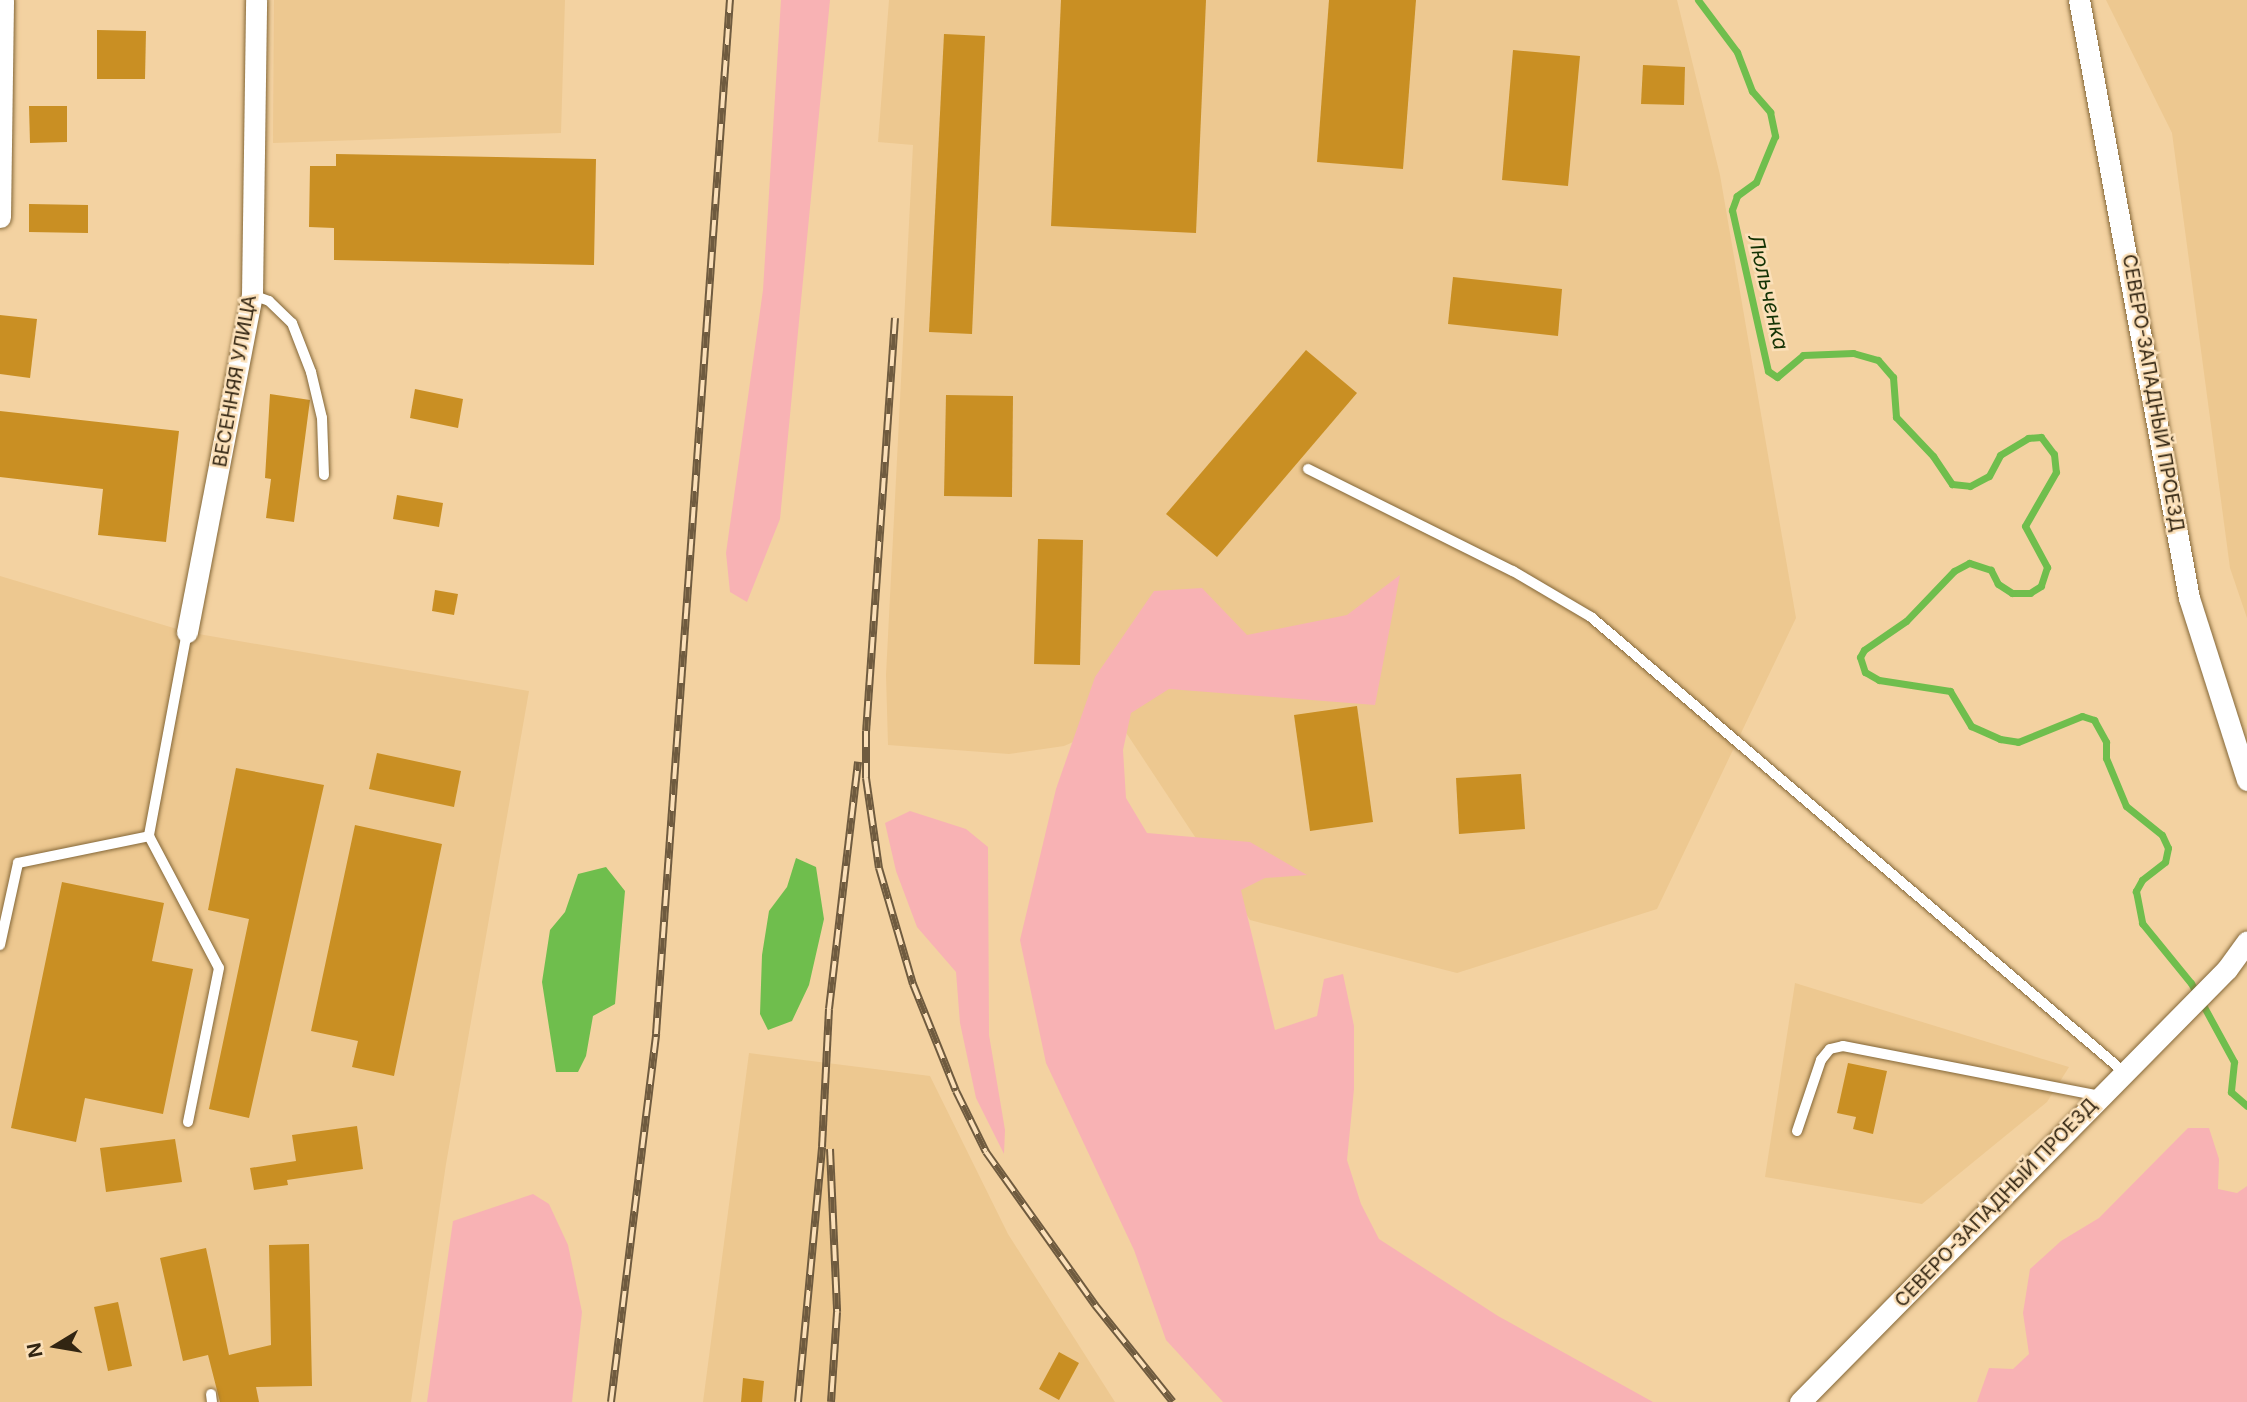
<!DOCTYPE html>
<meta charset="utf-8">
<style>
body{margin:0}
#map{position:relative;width:2247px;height:1402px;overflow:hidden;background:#f3d2a1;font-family:Inter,sans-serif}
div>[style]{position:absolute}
.built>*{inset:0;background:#edc890}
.green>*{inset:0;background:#f8b2b4}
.water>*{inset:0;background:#6fbe4d}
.stream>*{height:7px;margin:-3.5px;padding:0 3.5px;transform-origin:3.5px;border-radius:3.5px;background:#6fbe4d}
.building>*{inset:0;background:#c98f23}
.roads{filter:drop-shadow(0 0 2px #846738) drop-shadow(0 0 2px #846738)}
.lane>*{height:10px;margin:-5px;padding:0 5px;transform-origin:5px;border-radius:5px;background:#fff}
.street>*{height:21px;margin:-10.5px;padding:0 10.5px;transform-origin:10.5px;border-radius:10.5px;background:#fff}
.rail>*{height:8px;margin-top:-4px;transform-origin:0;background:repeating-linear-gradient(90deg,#fbe0b9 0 16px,#6f5b3f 0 32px);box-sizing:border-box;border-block:2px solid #6f5b3f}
span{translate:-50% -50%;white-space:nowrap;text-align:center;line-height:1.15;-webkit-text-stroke:5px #fbe0b9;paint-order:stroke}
.street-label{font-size:19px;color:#322512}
.water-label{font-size:21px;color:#133204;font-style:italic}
.north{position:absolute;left:21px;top:1311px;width:70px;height:70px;-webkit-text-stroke:5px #fbe0b9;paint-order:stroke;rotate:259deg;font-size:19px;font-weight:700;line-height:28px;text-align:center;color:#322512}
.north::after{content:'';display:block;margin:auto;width:24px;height:32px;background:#322512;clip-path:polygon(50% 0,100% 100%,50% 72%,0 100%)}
</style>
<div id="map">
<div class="built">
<i style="clip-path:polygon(274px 0,565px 0,561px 133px,273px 143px)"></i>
<i style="clip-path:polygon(889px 0,1677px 0,1720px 175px,1796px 618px,1657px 909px,1457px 973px,1250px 920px,1119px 722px,1064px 746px,1009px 754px,888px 745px,886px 675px,913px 145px,878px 142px)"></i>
<i style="clip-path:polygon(2106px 0,2247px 0,2247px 618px,2230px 568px,2172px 133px)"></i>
<i style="clip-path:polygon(0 576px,187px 632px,529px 691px,446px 1164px,411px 1402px,0 1402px)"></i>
<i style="clip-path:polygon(1795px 983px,2069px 1067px,2047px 1102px,1922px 1204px,1765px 1177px)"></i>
<i style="clip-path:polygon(749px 1053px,930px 1076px,1008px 1234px,1115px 1402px,703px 1402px)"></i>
</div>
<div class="green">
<i style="clip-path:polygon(781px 0,830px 0,780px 519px,747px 602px,730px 592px,726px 553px,763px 290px)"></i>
<i style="clip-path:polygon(1400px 575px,1375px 705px,1169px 689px,1131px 713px,1123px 750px,1126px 798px,1147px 833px,1250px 842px,1307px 875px,1265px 878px,1241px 890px,1275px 1030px,1317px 1016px,1324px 979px,1343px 974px,1354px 1026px,1354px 1089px,1347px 1160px,1361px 1204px,1379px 1239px,1498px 1316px,1653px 1402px,1223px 1402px,1166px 1340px,1134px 1250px,1046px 1063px,1020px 940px,1056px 789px,1095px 677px,1154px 591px,1202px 588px,1247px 635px,1347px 615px)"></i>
<i style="clip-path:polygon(910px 811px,966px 829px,988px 847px,989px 1035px,1005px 1130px,1004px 1154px,976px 1098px,960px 1023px,956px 972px,917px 927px,896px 871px,885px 823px)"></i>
<i style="clip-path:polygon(2188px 1128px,2209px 1128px,2219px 1159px,2218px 1189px,2237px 1193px,2247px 1186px,2247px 1402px,1977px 1402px,1989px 1368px,2013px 1369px,2029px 1354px,2023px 1313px,2030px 1269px,2061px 1241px,2099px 1218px)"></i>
<i style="clip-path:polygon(533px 1194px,549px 1204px,568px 1245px,582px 1312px,572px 1402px,427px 1402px,453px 1221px)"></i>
</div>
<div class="water">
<i style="clip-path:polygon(796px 858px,816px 867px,824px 919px,809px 985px,792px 1021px,768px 1030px,760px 1014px,762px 955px,769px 911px,787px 887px)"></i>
<i style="clip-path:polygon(606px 867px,625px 891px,615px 1004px,593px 1016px,586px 1056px,578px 1072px,556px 1072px,542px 982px,550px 930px,565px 912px,578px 874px)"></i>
</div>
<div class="stream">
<i style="left:1698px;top:0;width:65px;rotate:53.1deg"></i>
<i style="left:1737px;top:52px;width:42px;rotate:69deg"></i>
<i style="left:1752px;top:91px;width:28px;rotate:49deg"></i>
<i style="left:1770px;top:112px;width:25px;rotate:78deg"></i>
<i style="left:1775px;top:136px;width:50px;rotate:112.4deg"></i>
<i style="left:1756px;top:182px;width:24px;rotate:144deg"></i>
<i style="left:1737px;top:196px;width:15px;rotate:110deg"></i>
<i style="left:1732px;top:210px;width:165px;rotate:77.4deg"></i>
<i style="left:1768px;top:371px;width:11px;rotate:34deg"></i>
<i style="left:1777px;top:377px;width:34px;rotate:-40deg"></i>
<i style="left:1803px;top:355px;width:50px;rotate:-2.3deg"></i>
<i style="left:1853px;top:353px;width:26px;rotate:16deg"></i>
<i style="left:1878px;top:360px;width:23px;rotate:49deg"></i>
<i style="left:1893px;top:377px;width:40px;rotate:85.7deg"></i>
<i style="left:1896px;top:417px;width:54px;rotate:46.5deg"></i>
<i style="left:1933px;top:456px;width:34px;rotate:56deg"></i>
<i style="left:1952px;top:484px;width:18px;rotate:6deg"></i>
<i style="left:1970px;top:486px;width:21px;rotate:-28deg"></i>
<i style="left:1989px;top:476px;width:24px;rotate:-62deg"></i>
<i style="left:2000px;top:455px;width:33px;rotate:-31deg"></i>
<i style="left:2028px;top:438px;width:13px;rotate:-4deg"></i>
<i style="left:2041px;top:437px;width:21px;rotate:53deg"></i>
<i style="left:2054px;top:454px;width:18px;rotate:84deg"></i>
<i style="left:2056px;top:472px;width:62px;rotate:119.9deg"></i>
<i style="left:2025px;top:526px;width:47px;rotate:61.8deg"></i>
<i style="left:2047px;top:567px;width:20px;rotate:108deg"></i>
<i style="left:2041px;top:586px;width:13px;rotate:148deg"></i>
<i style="left:2030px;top:593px;width:18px;rotate:180deg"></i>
<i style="left:2012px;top:593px;width:17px;rotate:-147deg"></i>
<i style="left:1998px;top:584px;width:16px;rotate:-117deg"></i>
<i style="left:1991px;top:570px;width:23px;rotate:-162deg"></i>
<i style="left:1969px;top:563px;width:17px;rotate:152deg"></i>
<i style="left:1954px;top:571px;width:69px;rotate:133.8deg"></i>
<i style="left:1906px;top:621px;width:51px;rotate:145.4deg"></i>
<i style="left:1864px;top:650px;width:8px;rotate:120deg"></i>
<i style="left:1860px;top:657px;width:16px;rotate:72deg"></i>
<i style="left:1865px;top:672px;width:16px;rotate:30deg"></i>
<i style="left:1879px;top:680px;width:72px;rotate:8.8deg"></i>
<i style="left:1950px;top:691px;width:41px;rotate:59deg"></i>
<i style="left:1971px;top:726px;width:32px;rotate:24deg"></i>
<i style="left:2000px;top:739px;width:18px;rotate:9deg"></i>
<i style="left:2018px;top:742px;width:69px;rotate:-22.1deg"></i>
<i style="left:2082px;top:716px;width:13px;rotate:18deg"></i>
<i style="left:2094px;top:720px;width:25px;rotate:61deg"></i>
<i style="left:2106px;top:742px;width:16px;rotate:90deg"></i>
<i style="left:2106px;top:758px;width:52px;rotate:67.4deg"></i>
<i style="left:2126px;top:806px;width:46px;rotate:38.9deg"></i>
<i style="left:2162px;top:835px;width:14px;rotate:65deg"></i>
<i style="left:2168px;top:848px;width:14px;rotate:102deg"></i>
<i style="left:2165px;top:862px;width:29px;rotate:142deg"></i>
<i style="left:2142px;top:880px;width:13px;rotate:119deg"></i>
<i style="left:2136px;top:891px;width:33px;rotate:79deg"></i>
<i style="left:2142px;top:923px;width:77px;rotate:50.8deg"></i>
<i style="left:2191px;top:983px;width:90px;rotate:61.4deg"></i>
<i style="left:2234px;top:1062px;width:30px;rotate:96deg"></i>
<i style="left:2231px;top:1092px;width:21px;rotate:41deg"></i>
</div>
<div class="building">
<i style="clip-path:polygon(1061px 0,1206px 0,1196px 233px,1051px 226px)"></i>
<i style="clip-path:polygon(1329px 0,1416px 0,1403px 169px,1317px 162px)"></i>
<i style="clip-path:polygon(97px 30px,146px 31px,145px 79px,97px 79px)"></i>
<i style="clip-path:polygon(944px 34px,985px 36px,972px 334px,929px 332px)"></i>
<i style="clip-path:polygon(1513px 50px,1580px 56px,1568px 186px,1502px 180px)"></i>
<i style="clip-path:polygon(1643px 65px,1685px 67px,1684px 105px,1641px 104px)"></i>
<i style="clip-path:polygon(29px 106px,67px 106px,67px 142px,30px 143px)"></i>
<i style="clip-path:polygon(336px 154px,596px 159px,594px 265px,334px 260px,334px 228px,309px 227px,310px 166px,336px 166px)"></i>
<i style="clip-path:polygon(29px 204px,88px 205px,88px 233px,29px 232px)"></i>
<i style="clip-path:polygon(1453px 277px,1562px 289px,1558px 336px,1448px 324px)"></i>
<i style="clip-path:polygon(0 315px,37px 319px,30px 378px,0 374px)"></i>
<i style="clip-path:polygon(1306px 350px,1357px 393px,1217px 557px,1166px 514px)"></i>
<i style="clip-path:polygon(415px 389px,463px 399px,458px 428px,410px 418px)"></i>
<i style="clip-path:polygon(270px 394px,310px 400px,294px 522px,266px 518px,271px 479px,265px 478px)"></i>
<i style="clip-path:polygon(946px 395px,1013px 396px,1012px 497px,944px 496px)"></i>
<i style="clip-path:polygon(0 411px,179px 431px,166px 542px,98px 535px,103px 489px,0 477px)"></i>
<i style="clip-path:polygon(397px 495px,443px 503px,439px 527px,393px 519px)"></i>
<i style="clip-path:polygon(1038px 539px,1083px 540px,1080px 665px,1034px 664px)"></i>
<i style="clip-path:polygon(435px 590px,458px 594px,454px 615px,432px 611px)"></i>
<i style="clip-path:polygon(1357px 706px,1373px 822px,1310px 831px,1294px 715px)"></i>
<i style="clip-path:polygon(377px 753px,461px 771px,454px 807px,369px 789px)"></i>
<i style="clip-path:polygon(236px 768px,324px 785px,249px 1118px,209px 1109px,249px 919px,208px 910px)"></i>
<i style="clip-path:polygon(1521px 774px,1525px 829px,1459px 834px,1456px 778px)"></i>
<i style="clip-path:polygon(355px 825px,442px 844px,394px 1076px,352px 1067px,358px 1041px,311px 1031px)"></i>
<i style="clip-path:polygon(62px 882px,164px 903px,152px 961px,193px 969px,163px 1114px,85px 1098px,76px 1142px,11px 1128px)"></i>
<i style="clip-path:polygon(1848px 1063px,1887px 1071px,1873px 1134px,1853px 1129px,1856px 1117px,1837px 1113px)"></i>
<i style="clip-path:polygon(357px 1126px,363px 1169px,287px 1180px,288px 1185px,254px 1190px,250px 1168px,296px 1161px,292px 1135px)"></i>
<i style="clip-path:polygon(175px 1139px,182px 1182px,106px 1192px,100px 1148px)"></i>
<i style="clip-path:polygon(309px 1244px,312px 1386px,256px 1387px,259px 1402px,220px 1402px,208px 1355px,183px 1361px,160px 1258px,206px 1248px,229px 1355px,271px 1345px,269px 1245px)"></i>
<i style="clip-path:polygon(118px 1302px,132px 1366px,108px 1371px,94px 1307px)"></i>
<i style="clip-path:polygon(1059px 1352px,1079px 1363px,1059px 1400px,1039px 1389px)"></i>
<i style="clip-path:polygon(743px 1378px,764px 1381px,762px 1402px,741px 1402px)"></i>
</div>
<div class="roads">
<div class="lane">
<i style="left:252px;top:295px;width:18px;rotate:19deg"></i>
<i style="left:269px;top:301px;width:32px;rotate:44deg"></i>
<i style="left:292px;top:323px;width:53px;rotate:68.8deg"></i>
<i style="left:311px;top:372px;width:47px;rotate:76.6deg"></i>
<i style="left:322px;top:418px;width:57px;rotate:88deg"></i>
<i style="left:1308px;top:469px;width:229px;rotate:26.5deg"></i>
<i style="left:1513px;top:571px;width:91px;rotate:30.5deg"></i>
<i style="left:1591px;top:617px;width:701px;rotate:40.49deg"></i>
<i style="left:187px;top:632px;width:208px;rotate:100.6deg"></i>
<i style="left:149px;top:836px;width:149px;rotate:62.1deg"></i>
<i style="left:219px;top:968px;width:157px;rotate:101.4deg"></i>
<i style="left:0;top:945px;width:84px;rotate:-77.6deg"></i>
<i style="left:18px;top:863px;width:134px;rotate:-11.6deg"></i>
<i style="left:1797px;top:1131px;width:75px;rotate:-71.3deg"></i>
<i style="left:1821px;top:1060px;width:14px;rotate:-51deg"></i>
<i style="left:1830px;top:1049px;width:13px;rotate:-13deg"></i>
<i style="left:1843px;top:1046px;width:262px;rotate:11deg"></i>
<i style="left:211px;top:1394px;width:8px;rotate:83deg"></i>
</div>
<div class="street">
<i style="left:2079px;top:0;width:608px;rotate:79.58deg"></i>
<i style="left:2189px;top:598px;width:191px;rotate:72.3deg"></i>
<i style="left:0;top:217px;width:217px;rotate:-89.2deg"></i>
<i style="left:187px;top:632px;width:343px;rotate:-79.1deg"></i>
<i style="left:252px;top:295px;width:295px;rotate:-89.2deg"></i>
<i style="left:1800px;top:1402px;width:608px;rotate:-45.4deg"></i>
<i style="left:2227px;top:969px;width:34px;rotate:-54deg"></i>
</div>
</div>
<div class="rail">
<i style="left:895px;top:318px;width:414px;rotate:94deg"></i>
<i style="left:866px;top:731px;width:47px;rotate:90deg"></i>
<i style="left:866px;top:778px;width:91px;rotate:81.8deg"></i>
<i style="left:879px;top:868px;width:121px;rotate:73.7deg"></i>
<i style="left:913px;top:984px;width:115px;rotate:68.1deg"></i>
<i style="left:956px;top:1091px;width:68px;rotate:63.8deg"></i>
<i style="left:986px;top:1152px;width:188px;rotate:54.5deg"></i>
<i style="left:1095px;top:1305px;width:124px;rotate:51.2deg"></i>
<i style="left:830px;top:1149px;width:163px;rotate:87.5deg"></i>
<i style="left:837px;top:1312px;width:90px;rotate:93.8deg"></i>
<i style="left:611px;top:1402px;width:371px;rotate:-83deg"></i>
<i style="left:656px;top:1034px;width:1037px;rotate:-85.91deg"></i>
<i style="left:798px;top:1402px;width:256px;rotate:-84.6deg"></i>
<i style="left:822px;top:1147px;width:138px;rotate:-87.1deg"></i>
<i style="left:829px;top:1009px;width:249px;rotate:-83.3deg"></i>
</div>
<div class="street-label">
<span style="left:235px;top:381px;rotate:-80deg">ВЕСЕННЯЯ УЛИЦА</span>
<span style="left:2153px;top:393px;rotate:80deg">СЕВЕРО-ЗАПАДНЫЙ ПРОЕЗД</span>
<span style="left:1996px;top:1203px;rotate:-46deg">СЕВЕРО-ЗАПАДНЫЙ ПРОЕЗД</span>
</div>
<div class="water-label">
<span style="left:1768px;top:292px;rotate:77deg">Люльченка</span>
</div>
<div class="north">N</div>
</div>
